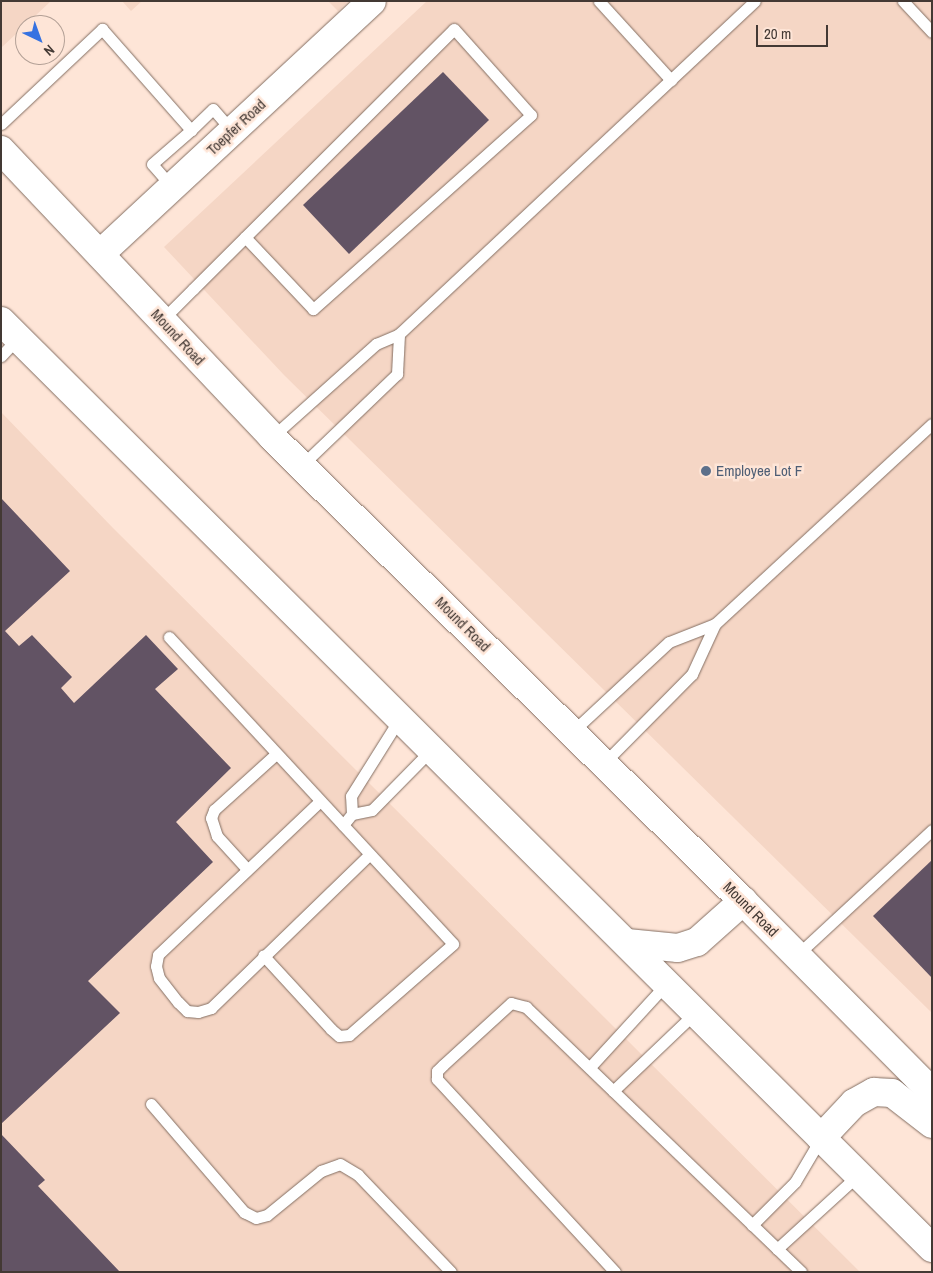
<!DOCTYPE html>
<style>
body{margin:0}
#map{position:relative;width:933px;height:1273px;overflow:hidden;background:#fee5d7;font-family:"Archivo Narrow",sans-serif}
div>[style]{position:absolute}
.built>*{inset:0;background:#f5d6c5}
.building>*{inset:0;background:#625364}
.roads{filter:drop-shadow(0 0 1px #836e62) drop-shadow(0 0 1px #836e62)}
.lane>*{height:11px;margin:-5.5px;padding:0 5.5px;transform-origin:5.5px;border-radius:5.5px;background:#fff}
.secondary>*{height:28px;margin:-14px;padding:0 14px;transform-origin:14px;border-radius:14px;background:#fff}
.dots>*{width:14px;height:14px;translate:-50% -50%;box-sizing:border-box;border:2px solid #fee5d7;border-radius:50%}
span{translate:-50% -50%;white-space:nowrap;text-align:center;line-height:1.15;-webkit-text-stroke:5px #fee5d7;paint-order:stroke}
.street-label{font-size:15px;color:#433934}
.service-label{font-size:15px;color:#4e5e75}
.left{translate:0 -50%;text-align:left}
.frame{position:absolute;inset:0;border:2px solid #433934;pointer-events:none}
.north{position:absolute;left:15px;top:15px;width:50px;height:50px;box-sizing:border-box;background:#fee5d7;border:1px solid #b3a096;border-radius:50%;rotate:138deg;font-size:14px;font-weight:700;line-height:20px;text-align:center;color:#433934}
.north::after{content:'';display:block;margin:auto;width:18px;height:22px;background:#3672e1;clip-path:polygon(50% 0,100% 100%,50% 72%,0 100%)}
.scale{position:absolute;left:756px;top:25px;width:72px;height:22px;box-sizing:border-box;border:2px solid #433934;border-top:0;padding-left:6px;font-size:15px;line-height:18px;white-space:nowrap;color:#433934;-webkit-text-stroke:4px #fee5d7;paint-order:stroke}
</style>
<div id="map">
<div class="built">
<i style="clip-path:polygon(1px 1px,51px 1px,1px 48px)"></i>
<i style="clip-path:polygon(122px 1px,142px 1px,131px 11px)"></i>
<i style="clip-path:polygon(328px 1px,348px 1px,338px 11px)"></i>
<i style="clip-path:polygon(427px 1px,932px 1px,932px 1013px,284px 375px,164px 247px)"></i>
<i style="clip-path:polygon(1px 412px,113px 528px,860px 1272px,1px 1272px)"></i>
</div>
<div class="building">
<i style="clip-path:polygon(443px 72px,489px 120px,349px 254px,303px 205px)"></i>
<i style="clip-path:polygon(1px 498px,70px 571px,5px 631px,19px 646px,32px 635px,72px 677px,61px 688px,74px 703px,146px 635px,178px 669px,155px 689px,231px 768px,176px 822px,213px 862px,88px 981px,120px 1013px,1px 1124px)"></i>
<i style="clip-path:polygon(932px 860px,932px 978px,873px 916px)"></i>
<i style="clip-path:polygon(1px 1134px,45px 1180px,38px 1186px,120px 1272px,1px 1272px)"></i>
</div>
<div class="roads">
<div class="lane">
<i style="left:599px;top:1px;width:107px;rotate:47.7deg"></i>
<i style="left:903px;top:1px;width:42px;rotate:46.9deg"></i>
<i style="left:1px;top:124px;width:139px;rotate:-43.2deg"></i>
<i style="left:102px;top:29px;width:135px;rotate:48.6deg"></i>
<i style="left:191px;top:130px;width:30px;rotate:-44deg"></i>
<i style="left:213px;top:109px;width:29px;rotate:49deg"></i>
<i style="left:172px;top:187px;width:30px;rotate:-131deg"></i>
<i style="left:152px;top:164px;width:52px;rotate:-41.1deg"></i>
<i style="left:162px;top:320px;width:44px;rotate:-45deg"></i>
<i style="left:193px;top:289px;width:368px;rotate:-44.9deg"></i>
<i style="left:454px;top:29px;width:115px;rotate:48.2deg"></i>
<i style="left:531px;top:115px;width:292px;rotate:138.3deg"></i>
<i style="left:313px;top:309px;width:99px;rotate:-133.4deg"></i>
<i style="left:1px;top:356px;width:25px;rotate:-47deg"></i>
<i style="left:272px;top:437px;width:140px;rotate:-41.8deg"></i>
<i style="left:376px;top:344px;width:25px;rotate:-23deg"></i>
<i style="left:399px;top:334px;width:487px;rotate:-43.1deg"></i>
<i style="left:302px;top:465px;width:132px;rotate:-43.8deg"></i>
<i style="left:397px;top:374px;width:40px;rotate:-87.1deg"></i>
<i style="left:169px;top:637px;width:418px;rotate:47.2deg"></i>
<i style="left:453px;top:944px;width:138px;rotate:138.8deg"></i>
<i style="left:349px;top:1035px;width:10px;rotate:174deg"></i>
<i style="left:339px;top:1036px;width:11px;rotate:-139deg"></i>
<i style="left:331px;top:1029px;width:100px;rotate:-132.6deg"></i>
<i style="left:572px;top:732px;width:132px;rotate:-42.9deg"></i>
<i style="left:669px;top:642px;width:49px;rotate:-21.4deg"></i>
<i style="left:715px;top:624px;width:295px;rotate:-42.7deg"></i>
<i style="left:604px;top:763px;width:125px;rotate:-45.3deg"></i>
<i style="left:692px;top:674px;width:55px;rotate:-65.3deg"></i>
<i style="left:319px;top:802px;width:222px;rotate:136.5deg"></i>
<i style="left:158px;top:955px;width:11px;rotate:100deg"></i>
<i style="left:156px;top:966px;width:12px;rotate:76deg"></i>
<i style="left:159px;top:978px;width:31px;rotate:52deg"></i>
<i style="left:178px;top:1002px;width:13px;rotate:45deg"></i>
<i style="left:187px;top:1011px;width:11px;rotate:5deg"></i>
<i style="left:198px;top:1012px;width:14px;rotate:-17deg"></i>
<i style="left:211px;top:1008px;width:220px;rotate:-44.1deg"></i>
<i style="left:352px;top:814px;width:18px;rotate:-93deg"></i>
<i style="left:351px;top:796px;width:92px;rotate:-57.9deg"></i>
<i style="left:343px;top:825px;width:14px;rotate:-51deg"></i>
<i style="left:352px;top:814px;width:20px;rotate:-11deg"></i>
<i style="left:372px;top:810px;width:84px;rotate:-45.5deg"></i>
<i style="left:247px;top:869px;width:45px;rotate:-132.3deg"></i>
<i style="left:217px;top:836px;width:19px;rotate:-108deg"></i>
<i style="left:211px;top:818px;width:9px;rotate:-69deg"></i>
<i style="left:214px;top:810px;width:84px;rotate:-42.1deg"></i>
<i style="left:797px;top:955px;width:184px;rotate:-42.8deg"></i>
<i style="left:590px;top:1067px;width:114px;rotate:-47.5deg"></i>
<i style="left:613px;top:1091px;width:113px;rotate:-43.6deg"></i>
<i style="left:151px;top:1104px;width:143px;rotate:49.3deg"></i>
<i style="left:244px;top:1212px;width:13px;rotate:27deg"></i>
<i style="left:256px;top:1218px;width:11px;rotate:-15deg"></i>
<i style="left:267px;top:1215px;width:70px;rotate:-39.2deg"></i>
<i style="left:321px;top:1171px;width:20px;rotate:-20deg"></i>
<i style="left:340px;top:1164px;width:21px;rotate:31deg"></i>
<i style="left:358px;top:1175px;width:134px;rotate:46.2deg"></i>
<i style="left:752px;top:1225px;width:61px;rotate:-45deg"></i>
<i style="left:795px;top:1182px;width:51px;rotate:-59.4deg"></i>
<i style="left:777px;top:1249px;width:110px;rotate:-42.4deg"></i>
<i style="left:615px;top:1272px;width:263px;rotate:-132.7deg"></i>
<i style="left:437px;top:1079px;width:8px;rotate:-90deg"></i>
<i style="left:437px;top:1071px;width:8px;rotate:-45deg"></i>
<i style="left:443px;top:1065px;width:92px;rotate:-42.4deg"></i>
<i style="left:511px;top:1003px;width:16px;rotate:15deg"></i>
<i style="left:526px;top:1007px;width:382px;rotate:43.9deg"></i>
</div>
<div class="secondary">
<i style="left:1px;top:150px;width:395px;rotate:46.6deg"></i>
<i style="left:272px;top:437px;width:661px;rotate:44.57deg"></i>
<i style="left:743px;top:901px;width:269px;rotate:45.3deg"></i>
<i style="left:100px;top:254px;width:371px;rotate:-42.9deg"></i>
<i style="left:1px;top:321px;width:1314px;rotate:44.88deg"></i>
<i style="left:627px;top:943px;width:51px;rotate:5.6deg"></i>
<i style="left:678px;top:948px;width:20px;rotate:-18deg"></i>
<i style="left:697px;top:942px;width:62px;rotate:-41.7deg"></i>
<i style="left:821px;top:1138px;width:48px;rotate:-46.7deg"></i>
<i style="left:854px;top:1103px;width:23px;rotate:-29deg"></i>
<i style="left:874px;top:1092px;width:18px;rotate:3deg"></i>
<i style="left:892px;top:1093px;width:51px;rotate:37.8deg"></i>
</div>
</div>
<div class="dots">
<i style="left:706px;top:471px;background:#5c6f8a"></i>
</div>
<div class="street-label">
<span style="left:236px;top:127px;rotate:-43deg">Toepfer Road</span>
<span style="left:178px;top:337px;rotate:47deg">Mound Road</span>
<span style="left:463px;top:624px;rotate:45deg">Mound Road</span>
<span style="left:751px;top:909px;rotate:45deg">Mound Road</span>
</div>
<div class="service-label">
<span class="left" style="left:716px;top:471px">Employee Lot F</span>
</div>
<div class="frame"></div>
<div class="north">N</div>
<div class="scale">20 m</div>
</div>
